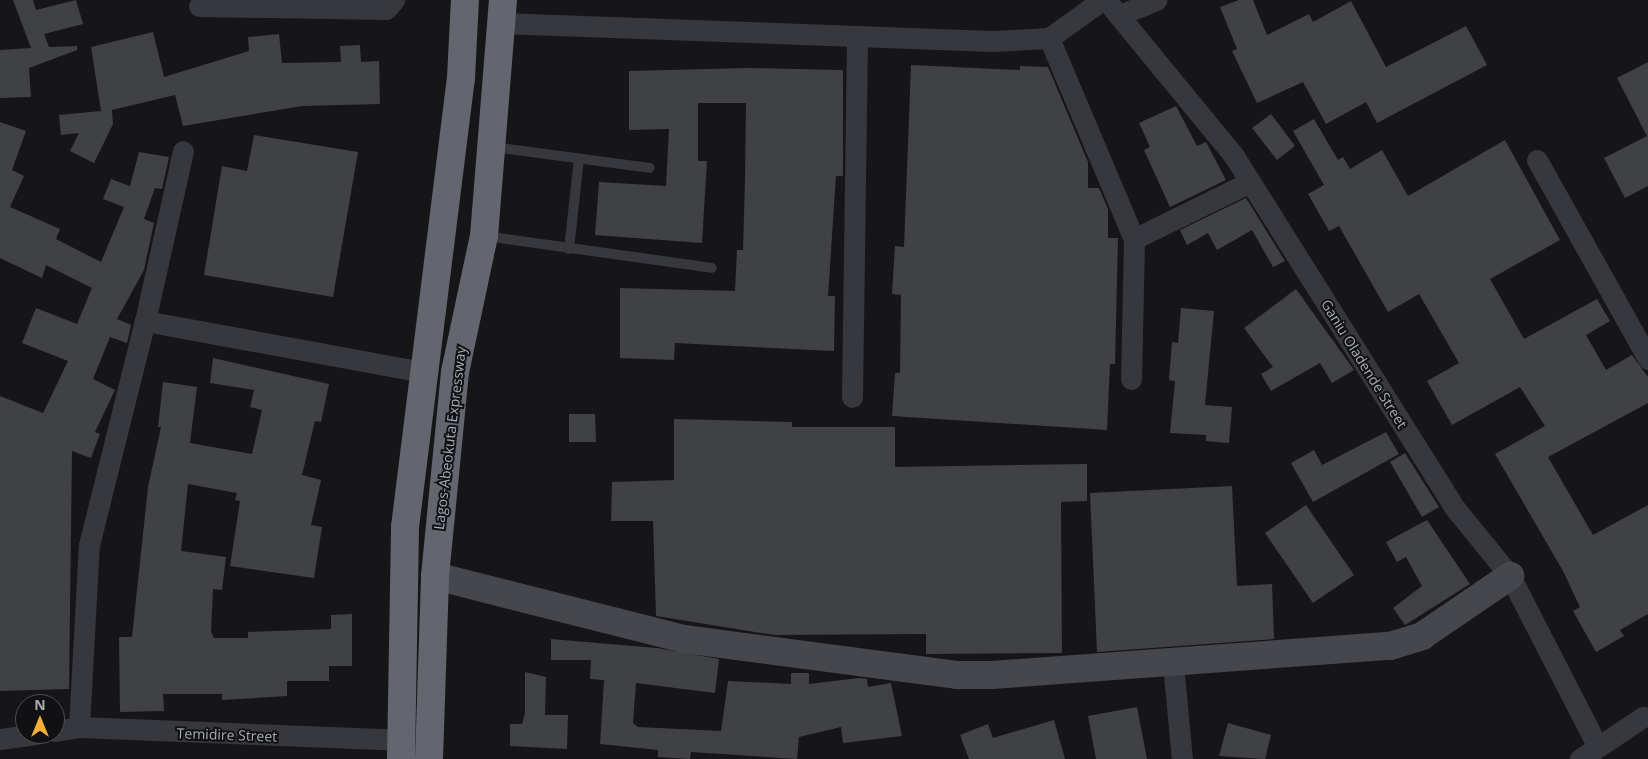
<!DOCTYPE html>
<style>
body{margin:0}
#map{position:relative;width:1648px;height:759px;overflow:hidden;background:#161618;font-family:"Open Sans",sans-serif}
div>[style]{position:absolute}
.building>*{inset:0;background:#404145}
.lane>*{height:10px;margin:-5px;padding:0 5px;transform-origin:5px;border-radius:5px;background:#37383d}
.street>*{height:21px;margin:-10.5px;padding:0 10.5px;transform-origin:10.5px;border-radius:10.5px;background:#37383d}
.secondary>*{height:28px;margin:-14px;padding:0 14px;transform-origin:14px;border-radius:14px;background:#45474d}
.highway>*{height:28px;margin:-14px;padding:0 14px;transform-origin:14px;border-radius:14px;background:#63666e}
span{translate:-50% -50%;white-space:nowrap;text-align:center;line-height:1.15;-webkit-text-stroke:4px #111113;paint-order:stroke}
.street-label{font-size:14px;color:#a8adb8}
.north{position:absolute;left:15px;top:694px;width:50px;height:50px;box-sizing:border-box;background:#111113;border:1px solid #4d4f55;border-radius:50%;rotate:0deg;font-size:14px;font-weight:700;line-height:20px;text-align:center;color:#a8adb8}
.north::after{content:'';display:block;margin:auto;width:18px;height:22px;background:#f2b134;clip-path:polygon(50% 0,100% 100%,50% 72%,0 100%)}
</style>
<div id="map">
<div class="building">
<i style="clip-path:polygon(13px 0,33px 0,36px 10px,76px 0,83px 24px,44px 34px,49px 47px,77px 46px,77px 50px,29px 68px,31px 97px,0 98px,0 50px,31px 48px)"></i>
<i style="clip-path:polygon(1239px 0,1253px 0,1267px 35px,1309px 14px,1313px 22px,1351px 1px,1386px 67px,1466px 26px,1487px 65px,1377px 123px,1366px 102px,1326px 124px,1303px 82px,1257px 103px,1232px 51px,1237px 49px,1220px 7px)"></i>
<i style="clip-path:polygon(153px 32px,164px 77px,249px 51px,248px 37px,279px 34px,282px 63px,341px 62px,340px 46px,360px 45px,361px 62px,379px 61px,380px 104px,302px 106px,183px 126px,175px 95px,112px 110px,113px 124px,94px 163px,70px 151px,79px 133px,61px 135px,59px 115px,101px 111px,91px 47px)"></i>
<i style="clip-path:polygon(1648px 62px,1648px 186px,1625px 198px,1604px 158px,1647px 136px,1617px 78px)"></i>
<i style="clip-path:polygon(911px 65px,1020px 70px,1020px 66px,1048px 67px,1088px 162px,1088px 188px,1099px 188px,1108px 209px,1108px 238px,1118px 238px,1115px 364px,1110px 364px,1107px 430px,892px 416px,895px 373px,900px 373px,901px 295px,892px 294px,895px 246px,904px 247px)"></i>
<i style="clip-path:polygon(746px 68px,843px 70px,843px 176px,836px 176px,828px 296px,835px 296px,834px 351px,675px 343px,674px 360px,620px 358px,620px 288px,735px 291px,737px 250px,743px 250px,745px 180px,746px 103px,698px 103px,698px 161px,707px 161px,702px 243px,595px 235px,599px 182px,666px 186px,669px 129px,629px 130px,629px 71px)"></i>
<i style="clip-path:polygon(1176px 106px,1197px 146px,1206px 142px,1226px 180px,1170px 207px,1144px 150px,1150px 147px,1139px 123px)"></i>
<i style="clip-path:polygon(1271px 114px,1295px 146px,1277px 160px,1252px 128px)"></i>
<i style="clip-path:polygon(1314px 119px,1338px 160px,1343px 157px,1350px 169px,1382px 150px,1408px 196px,1505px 140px,1560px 240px,1490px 279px,1524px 339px,1597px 299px,1610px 321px,1586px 335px,1606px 370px,1632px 355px,1648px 377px,1648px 403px,1548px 457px,1593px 535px,1648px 505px,1648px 614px,1620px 630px,1624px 636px,1596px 652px,1573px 611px,1580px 607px,1563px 571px,1495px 454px,1545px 426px,1520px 387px,1452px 425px,1427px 381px,1459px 363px,1419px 294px,1388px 312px,1339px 226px,1329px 231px,1308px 194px,1324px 185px,1293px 131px)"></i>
<i style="clip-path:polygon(0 122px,26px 131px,12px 170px,24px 176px,10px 207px,60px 229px,56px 239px,101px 262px,124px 207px,103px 199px,111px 179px,130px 186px,139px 152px,169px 157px,162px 189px,155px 188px,144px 219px,154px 223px,144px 270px,117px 319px,131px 325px,127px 343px,110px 337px,93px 379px,115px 390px,95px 432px,100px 434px,91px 458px,72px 451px,69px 689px,0 691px,0 396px,43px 413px,68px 361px,22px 343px,36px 308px,77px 324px,92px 288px,46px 265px,42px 278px,0 258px)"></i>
<i style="clip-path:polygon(254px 135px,358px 152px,333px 297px,204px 275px,222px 166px,247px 171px)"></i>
<i style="clip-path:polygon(1246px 198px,1285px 261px,1273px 267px,1252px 230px,1217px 250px,1208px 233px,1187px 245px,1180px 230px)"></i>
<i style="clip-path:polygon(1296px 289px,1354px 370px,1332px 383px,1320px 363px,1271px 391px,1261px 374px,1273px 367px,1244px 328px)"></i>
<i style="clip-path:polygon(1181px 308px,1214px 311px,1205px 405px,1232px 407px,1229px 443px,1206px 441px,1206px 435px,1170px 433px,1175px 381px,1169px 380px,1172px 342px,1178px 343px)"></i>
<i style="clip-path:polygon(213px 358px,329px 384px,321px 422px,315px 421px,302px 475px,321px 480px,311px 525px,322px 527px,314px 578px,230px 566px,240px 501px,235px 500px,237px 493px,188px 484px,181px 551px,226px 557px,222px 590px,213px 589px,211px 632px,214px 638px,248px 638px,248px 632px,331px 629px,331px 615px,352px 614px,352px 666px,329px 666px,329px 681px,287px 681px,287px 696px,222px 700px,222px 694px,163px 694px,164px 711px,120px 712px,119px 637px,132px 637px,148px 487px,161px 427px,158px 427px,163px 382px,197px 387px,190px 443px,252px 454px,262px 410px,250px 407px,254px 390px,210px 383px)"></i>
<i style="clip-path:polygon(569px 414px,595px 414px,596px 442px,569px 442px)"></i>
<i style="clip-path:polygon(674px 419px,792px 422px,792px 427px,895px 427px,895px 467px,1087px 464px,1087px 501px,1061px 502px,1062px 653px,926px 654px,926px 634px,774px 635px,656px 616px,653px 521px,611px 521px,612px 482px,674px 480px)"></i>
<i style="clip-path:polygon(1386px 432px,1399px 454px,1313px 502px,1291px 463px,1314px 450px,1322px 465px)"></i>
<i style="clip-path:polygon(1405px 453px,1439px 507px,1422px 517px,1390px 462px)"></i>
<i style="clip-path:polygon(1232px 486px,1237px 586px,1272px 584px,1274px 639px,1097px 652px,1090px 493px)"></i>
<i style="clip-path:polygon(1306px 505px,1354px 575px,1313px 603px,1265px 533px)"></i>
<i style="clip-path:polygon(1427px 520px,1470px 584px,1405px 625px,1393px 608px,1422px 586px,1406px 557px,1397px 562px,1386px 542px)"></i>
<i style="clip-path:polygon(551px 639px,657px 648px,719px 659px,715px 693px,636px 683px,633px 723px,638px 727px,721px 731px,728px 681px,791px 684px,791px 673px,809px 673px,809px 684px,859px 678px,867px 679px,868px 687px,891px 683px,902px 736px,843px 743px,841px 727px,799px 737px,797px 759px,691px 752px,690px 759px,658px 757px,658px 750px,600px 744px,604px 680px,590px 679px,591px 660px,551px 660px)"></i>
<i style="clip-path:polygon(525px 672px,546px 677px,545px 715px,568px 715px,567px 749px,510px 746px,510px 724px,522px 724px,525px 713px)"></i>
<i style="clip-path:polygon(1137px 707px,1147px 759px,1096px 759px,1088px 716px)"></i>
<i style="clip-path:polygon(1054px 720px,1065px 759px,969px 759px,960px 735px,988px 724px,993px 738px)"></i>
<i style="clip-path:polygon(1228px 723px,1271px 735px,1265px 759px,1219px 756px)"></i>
</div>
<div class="lane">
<i style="left:493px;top:147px;width:158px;rotate:7.6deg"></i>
<i style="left:485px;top:236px;width:229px;rotate:8deg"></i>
<i style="left:569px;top:249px;width:91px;rotate:-83.7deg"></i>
</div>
<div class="street">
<i style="left:1106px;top:0;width:202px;rotate:50.6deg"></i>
<i style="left:1234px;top:156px;width:414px;rotate:57.9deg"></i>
<i style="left:1454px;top:507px;width:89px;rotate:50.9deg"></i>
<i style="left:1510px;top:576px;width:190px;rotate:62.8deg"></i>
<i style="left:199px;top:6px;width:187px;rotate:0.9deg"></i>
<i style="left:386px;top:9px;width:12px;rotate:-48deg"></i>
<i style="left:1122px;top:14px;width:37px;rotate:-22deg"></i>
<i style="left:503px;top:23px;width:489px;rotate:2.1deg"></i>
<i style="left:992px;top:41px;width:57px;rotate:-3deg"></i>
<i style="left:1049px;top:38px;width:65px;rotate:-35.6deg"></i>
<i style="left:1049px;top:38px;width:218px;rotate:67.1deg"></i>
<i style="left:1134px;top:239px;width:140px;rotate:91.2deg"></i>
<i style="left:1537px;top:160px;width:228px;rotate:60.8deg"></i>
<i style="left:1134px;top:239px;width:129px;rotate:-26.2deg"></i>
<i style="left:145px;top:321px;width:174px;rotate:-77.4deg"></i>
<i style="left:852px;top:397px;width:361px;rotate:-89.2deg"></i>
<i style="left:1173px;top:664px;width:95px;rotate:84.6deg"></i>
<i style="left:79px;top:727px;width:182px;rotate:-86.9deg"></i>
<i style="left:89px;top:545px;width:231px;rotate:-76deg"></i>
<i style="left:145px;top:321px;width:284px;rotate:10.4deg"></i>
<i style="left:55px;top:731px;width:24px;rotate:-9deg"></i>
<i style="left:79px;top:727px;width:320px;rotate:2.3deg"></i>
<i style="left:0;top:739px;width:36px;rotate:-8deg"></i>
<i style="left:1580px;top:759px;width:76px;rotate:-33.7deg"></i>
</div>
<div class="secondary">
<i style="left:435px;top:576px;width:257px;rotate:14.2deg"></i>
<i style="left:684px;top:639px;width:275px;rotate:7.5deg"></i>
<i style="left:957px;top:675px;width:35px"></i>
<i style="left:992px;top:675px;width:399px;rotate:-4.2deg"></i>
<i style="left:1390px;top:646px;width:34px;rotate:-17deg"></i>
<i style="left:1422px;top:636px;width:107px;rotate:-34.3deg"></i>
</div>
<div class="highway">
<i style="left:401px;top:759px;width:232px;rotate:-89deg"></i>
<i style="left:405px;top:527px;width:452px;rotate:-82.9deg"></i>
<i style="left:461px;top:78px;width:78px;rotate:-87.1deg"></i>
<i style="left:429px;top:759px;width:183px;rotate:-88.1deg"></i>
<i style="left:435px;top:576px;width:205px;rotate:-84.4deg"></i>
<i style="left:455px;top:372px;width:139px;rotate:-78deg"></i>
<i style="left:484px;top:236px;width:237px;rotate:-85.4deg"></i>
</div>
<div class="street-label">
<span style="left:1364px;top:364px;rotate:58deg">Ganiu Oladende Street</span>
<span style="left:450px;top:438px;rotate:-83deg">Lagos-Abeokuta Expressway</span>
<span style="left:227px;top:735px;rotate:2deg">Temidire Street</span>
</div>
<div class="north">N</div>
</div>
